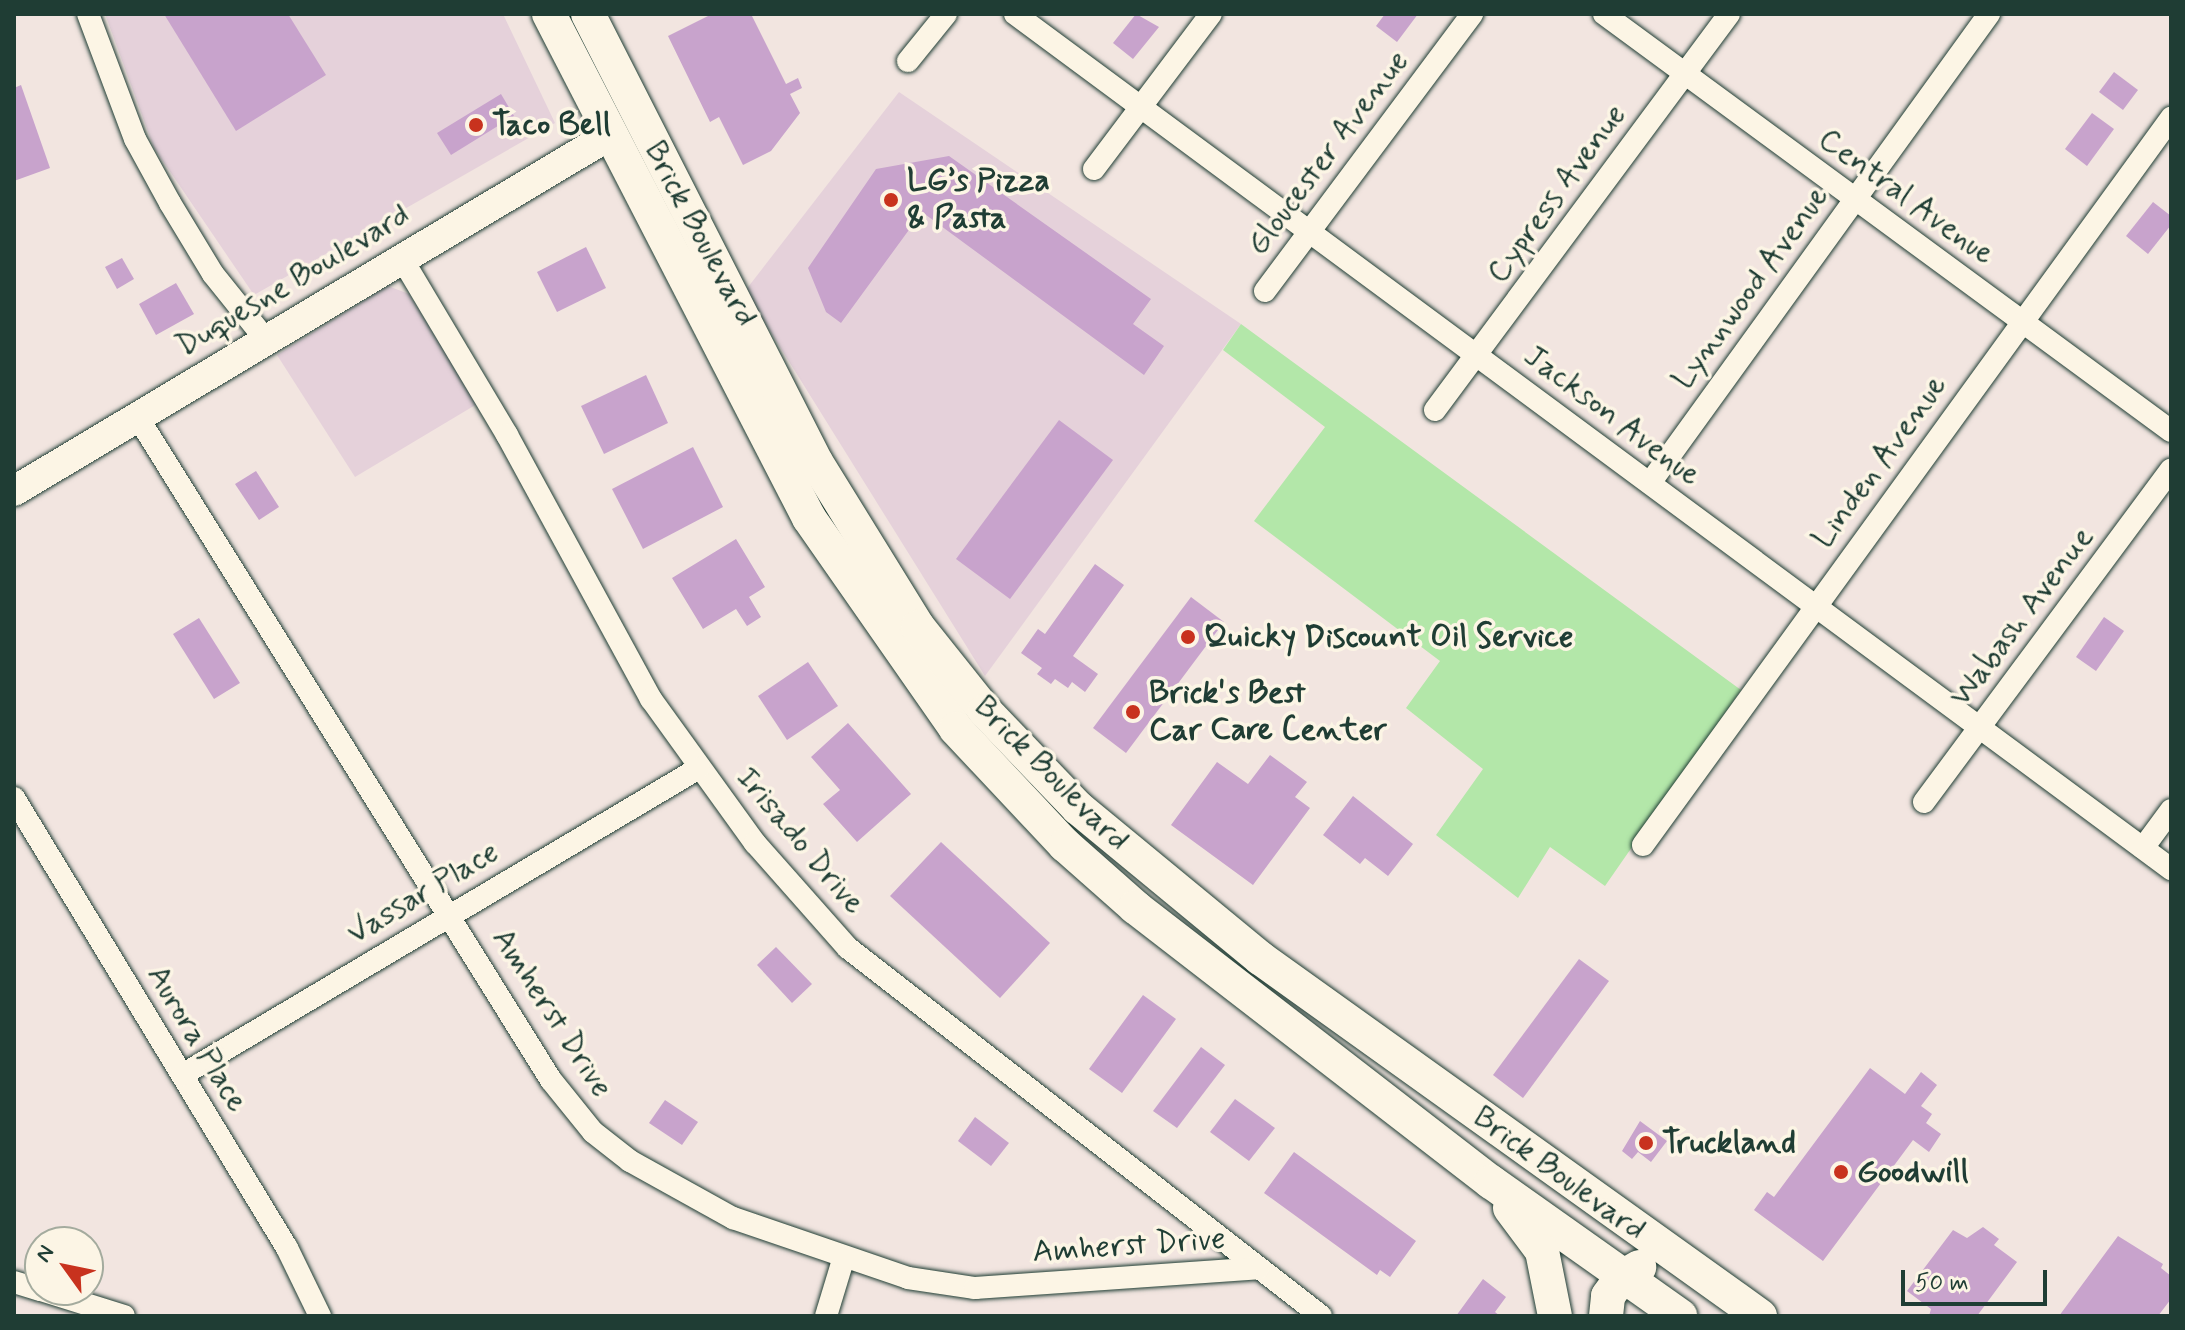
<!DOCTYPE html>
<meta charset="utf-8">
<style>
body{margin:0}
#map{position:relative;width:2185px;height:1330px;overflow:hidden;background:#f2e5e0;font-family:Mynerve,sans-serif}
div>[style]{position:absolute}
.built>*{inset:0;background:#e5d1da}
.green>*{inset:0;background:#b3e7a9}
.building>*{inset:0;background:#c8a3cc}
.roads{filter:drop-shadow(0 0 2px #1f3d34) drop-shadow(0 0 2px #1f3d34)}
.street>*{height:22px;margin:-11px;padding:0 11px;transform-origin:11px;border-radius:11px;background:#fcf5e5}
.secondary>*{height:30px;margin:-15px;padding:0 15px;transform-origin:15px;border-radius:15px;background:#fcf5e5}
.primary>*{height:34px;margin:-17px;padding:0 17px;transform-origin:17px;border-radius:17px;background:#fcf5e5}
.dots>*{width:22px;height:22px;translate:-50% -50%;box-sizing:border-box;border:4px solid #fcf5e5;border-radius:50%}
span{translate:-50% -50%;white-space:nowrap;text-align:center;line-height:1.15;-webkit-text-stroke:7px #fcf5e5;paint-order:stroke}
.poi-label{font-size:32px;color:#1f3d34;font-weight:700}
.left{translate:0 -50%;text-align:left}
.street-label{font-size:32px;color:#1f3d34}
.frame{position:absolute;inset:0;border:16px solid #1f3d34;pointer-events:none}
.north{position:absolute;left:24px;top:1226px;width:80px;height:80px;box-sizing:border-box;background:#fcf5e5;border:2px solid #a4ab9e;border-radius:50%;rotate:303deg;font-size:22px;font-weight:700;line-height:32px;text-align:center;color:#1f3d34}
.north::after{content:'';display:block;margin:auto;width:28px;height:36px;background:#c8321e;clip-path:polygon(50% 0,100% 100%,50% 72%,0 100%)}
.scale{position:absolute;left:1901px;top:1270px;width:146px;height:36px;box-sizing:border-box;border:4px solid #1f3d34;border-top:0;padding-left:10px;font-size:24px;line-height:28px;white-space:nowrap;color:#1f3d34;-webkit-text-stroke:6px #fcf5e5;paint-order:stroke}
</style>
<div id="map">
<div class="built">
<i style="clip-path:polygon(105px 14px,503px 14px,555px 123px,254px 295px,154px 148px)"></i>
<i style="clip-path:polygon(899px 92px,1241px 324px,985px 676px,745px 291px)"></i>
<i style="clip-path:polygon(388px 286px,409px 294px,477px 404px,355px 477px,277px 355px)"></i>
</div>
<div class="green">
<i style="clip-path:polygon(1241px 324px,1741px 690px,1605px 886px,1550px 847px,1518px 898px,1436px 835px,1483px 769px,1406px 708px,1440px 661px,1254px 521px,1325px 427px,1223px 350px)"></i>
</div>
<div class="building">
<i style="clip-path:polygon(164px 14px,288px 14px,326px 75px,236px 131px)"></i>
<i style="clip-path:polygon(712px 14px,751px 14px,786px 84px,798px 78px,802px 88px,790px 94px,800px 113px,771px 151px,743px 165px,719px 117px,710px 122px,668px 36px)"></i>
<i style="clip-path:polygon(1136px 14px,1159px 27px,1133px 59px,1113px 43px)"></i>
<i style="clip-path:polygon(1385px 14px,1418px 14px,1397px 42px,1376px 26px)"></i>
<i style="clip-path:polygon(2114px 72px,2138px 90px,2123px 110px,2099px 92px)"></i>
<i style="clip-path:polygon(21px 85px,50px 168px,14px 181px,14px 88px)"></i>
<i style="clip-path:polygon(501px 94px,514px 116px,451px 155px,437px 133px)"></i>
<i style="clip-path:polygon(2092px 113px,2114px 129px,2087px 166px,2065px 149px)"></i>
<i style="clip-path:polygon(949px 156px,1151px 299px,1133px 324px,1164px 346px,1144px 375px,922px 212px,841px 323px,826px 312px,808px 268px,876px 169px)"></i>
<i style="clip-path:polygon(2153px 202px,2171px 216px,2171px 225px,2148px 254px,2126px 236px)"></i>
<i style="clip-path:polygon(586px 247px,606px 288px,557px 312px,537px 272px)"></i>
<i style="clip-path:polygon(122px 258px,134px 279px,117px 289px,105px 267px)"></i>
<i style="clip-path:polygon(176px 283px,194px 314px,156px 335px,139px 304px)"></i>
<i style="clip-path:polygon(646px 375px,668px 423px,604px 454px,581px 406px)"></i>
<i style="clip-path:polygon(1059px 420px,1113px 460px,1010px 599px,956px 559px)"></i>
<i style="clip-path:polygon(693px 447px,723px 507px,643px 549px,612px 489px)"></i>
<i style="clip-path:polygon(256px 471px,279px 507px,259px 520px,235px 484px)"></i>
<i style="clip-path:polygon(736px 539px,765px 587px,749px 597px,761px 617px,747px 626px,736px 609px,703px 629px,672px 578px)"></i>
<i style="clip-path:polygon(1095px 564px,1124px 585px,1073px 656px,1098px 674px,1085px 692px,1072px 682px,1068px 688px,1055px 679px,1051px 684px,1037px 674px,1042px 668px,1021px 653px,1038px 629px,1045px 634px)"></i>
<i style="clip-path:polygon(1191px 597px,1224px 622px,1126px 753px,1093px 728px)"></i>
<i style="clip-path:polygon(2104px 617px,2124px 631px,2096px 671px,2076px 657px)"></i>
<i style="clip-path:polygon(199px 618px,240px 683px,214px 699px,173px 634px)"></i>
<i style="clip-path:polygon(808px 662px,838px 706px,787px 740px,758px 696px)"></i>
<i style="clip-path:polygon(848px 723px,911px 794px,857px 842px,823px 804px,840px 790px,811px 757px)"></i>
<i style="clip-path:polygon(1270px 755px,1307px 782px,1295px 797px,1310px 808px,1253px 885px,1171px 825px,1217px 762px,1248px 784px)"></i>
<i style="clip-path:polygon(1353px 796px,1413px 844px,1388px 876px,1365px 858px,1360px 864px,1323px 835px)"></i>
<i style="clip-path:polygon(941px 842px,1050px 943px,1000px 998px,890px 896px)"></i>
<i style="clip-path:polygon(776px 947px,812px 984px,792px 1003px,757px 965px)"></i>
<i style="clip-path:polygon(1579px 959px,1609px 981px,1523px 1098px,1493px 1075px)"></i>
<i style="clip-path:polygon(1143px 995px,1176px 1019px,1122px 1093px,1089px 1069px)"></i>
<i style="clip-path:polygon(1201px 1047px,1225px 1065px,1177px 1128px,1153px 1111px)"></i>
<i style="clip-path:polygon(1870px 1068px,1905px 1094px,1921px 1072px,1937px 1085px,1921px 1106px,1932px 1114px,1926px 1123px,1941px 1134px,1929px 1152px,1913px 1140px,1823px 1261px,1754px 1210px,1767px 1192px,1774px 1197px)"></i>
<i style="clip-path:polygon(1235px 1099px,1275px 1128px,1249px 1161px,1210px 1132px)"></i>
<i style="clip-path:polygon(665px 1100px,698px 1122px,682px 1145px,649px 1123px)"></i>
<i style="clip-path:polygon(975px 1117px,1009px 1143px,991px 1166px,958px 1141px)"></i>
<i style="clip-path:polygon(1640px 1121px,1667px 1141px,1651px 1162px,1638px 1152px,1632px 1159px,1622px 1151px)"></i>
<i style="clip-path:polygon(1294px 1152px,1416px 1241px,1390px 1277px,1380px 1270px,1377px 1275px,1264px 1193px)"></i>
<i style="clip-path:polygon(1983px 1227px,1999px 1239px,1994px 1245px,2017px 1262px,1977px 1316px,1929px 1316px,1931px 1309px,1907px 1291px,1953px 1230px,1967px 1238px)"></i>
<i style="clip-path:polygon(2118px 1236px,2163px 1264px,2161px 1268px,2171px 1276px,2171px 1299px,2158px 1316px,2059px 1316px)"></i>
<i style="clip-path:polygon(1483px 1279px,1506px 1297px,1495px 1312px,1500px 1316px,1456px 1316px)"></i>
</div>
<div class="roads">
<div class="street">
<i style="left:88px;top:14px;width:134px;rotate:69.4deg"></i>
<i style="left:135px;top:139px;width:73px;rotate:61.3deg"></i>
<i style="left:170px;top:203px;width:83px;rotate:58.8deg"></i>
<i style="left:213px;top:274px;width:85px;rotate:51.2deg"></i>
<i style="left:1015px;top:14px;width:1438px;rotate:36.49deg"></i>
<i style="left:1604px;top:14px;width:704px;rotate:36.33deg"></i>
<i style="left:908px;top:61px;width:60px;rotate:-51deg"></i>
<i style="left:1094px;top:169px;width:194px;rotate:-53deg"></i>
<i style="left:401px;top:257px;width:207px;rotate:59.2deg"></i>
<i style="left:507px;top:435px;width:301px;rotate:61.4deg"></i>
<i style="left:651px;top:699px;width:178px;rotate:54.2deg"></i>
<i style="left:755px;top:843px;width:140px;rotate:48.5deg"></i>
<i style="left:848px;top:948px;width:599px;rotate:37.88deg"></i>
<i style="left:1265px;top:291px;width:346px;rotate:-53.2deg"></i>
<i style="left:1435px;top:410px;width:493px;rotate:-53.4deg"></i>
<i style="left:137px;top:416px;width:782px;rotate:58.06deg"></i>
<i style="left:551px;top:1080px;width:67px;rotate:51.1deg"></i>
<i style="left:593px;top:1132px;width:47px;rotate:38.1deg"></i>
<i style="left:630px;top:1161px;width:118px;rotate:29deg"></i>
<i style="left:733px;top:1218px;width:185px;rotate:18.9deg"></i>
<i style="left:908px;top:1278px;width:68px;rotate:8.5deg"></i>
<i style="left:975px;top:1288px;width:284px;rotate:-4deg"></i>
<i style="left:1650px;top:483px;width:579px;rotate:-54.14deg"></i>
<i style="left:14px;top:798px;width:526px;rotate:58.76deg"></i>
<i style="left:287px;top:1248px;width:76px;rotate:64.1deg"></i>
<i style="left:1924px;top:802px;width:414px;rotate:-53.4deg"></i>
<i style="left:1643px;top:845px;width:899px;rotate:-54.01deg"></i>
<i style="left:2143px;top:848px;width:47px;rotate:-53.6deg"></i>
<i style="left:182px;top:1075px;width:601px;rotate:-30.7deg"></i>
<i style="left:14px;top:1282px;width:27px;rotate:17deg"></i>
<i style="left:41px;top:1290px;width:87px;rotate:17.4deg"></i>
<i style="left:826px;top:1316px;width:59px;rotate:-73.1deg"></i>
</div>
<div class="secondary">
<i style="left:14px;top:491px;width:694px;rotate:-30.85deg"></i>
</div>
<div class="primary">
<i style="left:549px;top:14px;width:567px;rotate:62.71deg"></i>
<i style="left:809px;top:518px;width:257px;rotate:55.1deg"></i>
<i style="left:956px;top:729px;width:159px;rotate:46.8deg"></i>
<i style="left:1065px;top:845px;width:94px;rotate:41.5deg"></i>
<i style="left:1135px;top:907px;width:450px;rotate:37.7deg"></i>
<i style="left:1491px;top:1182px;width:232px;rotate:35.3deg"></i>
<i style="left:588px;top:14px;width:503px;rotate:63.03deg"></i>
<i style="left:816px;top:462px;width:194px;rotate:58.3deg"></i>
<i style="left:918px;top:627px;width:107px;rotate:51.4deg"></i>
<i style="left:985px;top:711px;width:134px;rotate:46.2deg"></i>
<i style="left:1078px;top:808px;width:236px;rotate:39.5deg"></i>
<i style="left:1260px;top:958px;width:615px;rotate:35.6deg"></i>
<i style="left:1510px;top:1208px;width:54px;rotate:53.3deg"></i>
<i style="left:1542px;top:1251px;width:66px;rotate:78.7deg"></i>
<i style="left:1606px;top:1316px;width:20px;rotate:-84deg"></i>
<i style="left:1608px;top:1296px;width:24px;rotate:-54deg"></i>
<i style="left:1622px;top:1277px;width:20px;rotate:-30deg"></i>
</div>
</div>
<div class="dots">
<i style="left:476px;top:125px;background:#c8321e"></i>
<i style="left:891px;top:200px;background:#c8321e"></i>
<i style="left:1188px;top:637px;background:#c8321e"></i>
<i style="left:1133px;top:712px;background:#c8321e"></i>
<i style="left:1646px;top:1143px;background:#c8321e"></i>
<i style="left:1841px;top:1172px;background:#c8321e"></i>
</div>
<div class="poi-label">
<span class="left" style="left:492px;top:125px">Taco Bell</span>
<span class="left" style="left:907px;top:200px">LG’s Pizza<br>&amp; Pasta</span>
<span class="left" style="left:1204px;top:637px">Quicky Discount Oil Service</span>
<span class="left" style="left:1149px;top:712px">Brick's Best<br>Car Care Center</span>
<span class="left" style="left:1662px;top:1143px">Truckland</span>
<span class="left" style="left:1857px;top:1172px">Goodwill</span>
</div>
<div class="street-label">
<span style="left:1328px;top:153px;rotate:-53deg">Gloucester Avenue</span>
<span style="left:1557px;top:194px;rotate:-54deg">Cypress Avenue</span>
<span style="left:1906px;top:197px;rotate:36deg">Central Avenue</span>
<span style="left:700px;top:234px;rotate:62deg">Brick Boulevard</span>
<span style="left:293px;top:281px;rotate:-31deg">Duquesne Boulevard</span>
<span style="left:1751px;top:288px;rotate:-54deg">Lynnwood Avenue</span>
<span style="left:1612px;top:416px;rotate:37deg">Jackson Avenue</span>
<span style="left:1880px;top:462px;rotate:-54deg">Linden Avenue</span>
<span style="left:2022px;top:617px;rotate:-53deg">Wabash Avenue</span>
<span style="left:1051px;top:774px;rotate:45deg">Brick Boulevard</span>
<span style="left:800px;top:841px;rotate:50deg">Irisado Drive</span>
<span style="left:423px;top:893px;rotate:-31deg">Vassar Place</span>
<span style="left:552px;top:1013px;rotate:57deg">Amherst Drive</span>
<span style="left:197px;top:1039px;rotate:59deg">Aurora Place</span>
<span style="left:1559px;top:1174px;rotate:36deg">Brick Boulevard</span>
<span style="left:1129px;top:1246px;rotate:-4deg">Amherst Drive</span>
</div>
<div class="frame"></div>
<div class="north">N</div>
<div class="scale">50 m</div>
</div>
